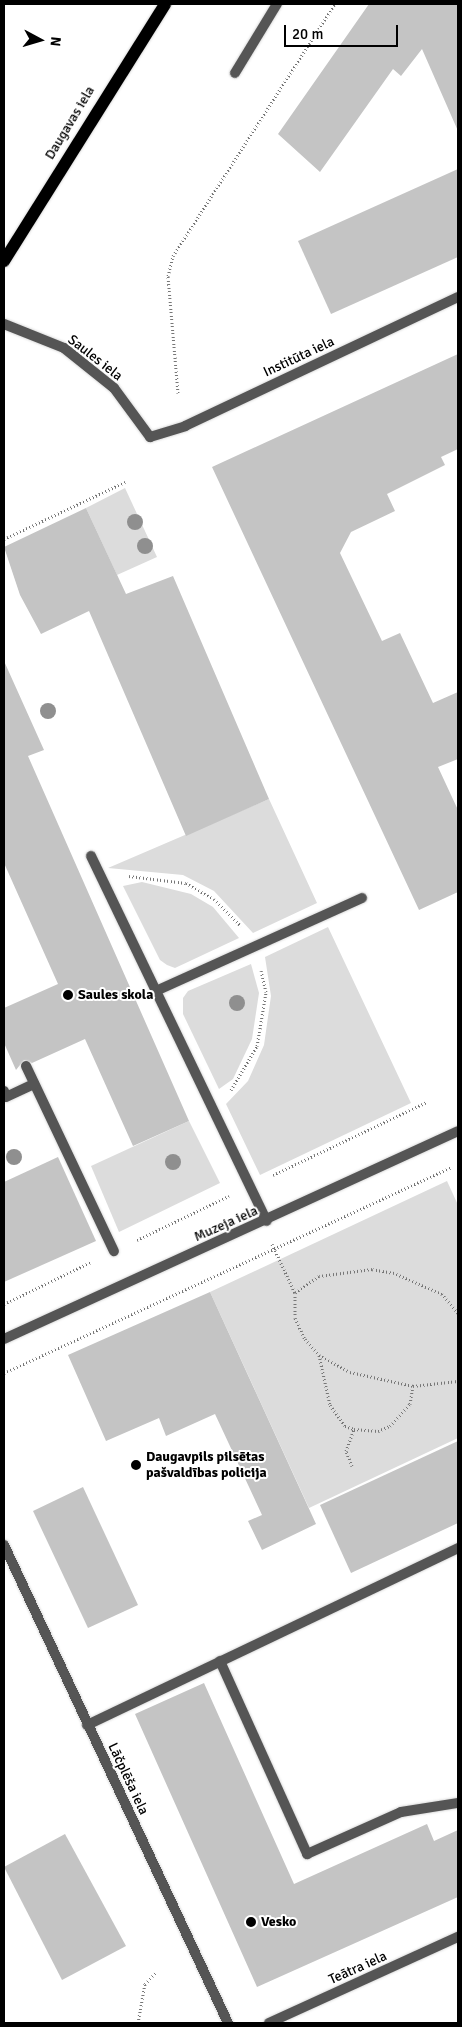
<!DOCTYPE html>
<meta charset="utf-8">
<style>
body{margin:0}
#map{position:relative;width:462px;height:2027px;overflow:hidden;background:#fff;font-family:Signika,sans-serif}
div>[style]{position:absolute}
.green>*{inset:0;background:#dcdcdc}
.building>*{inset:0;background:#c4c4c4}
.path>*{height:3px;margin-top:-1.5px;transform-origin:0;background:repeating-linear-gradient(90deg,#777 0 1px,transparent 0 3.5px)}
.roads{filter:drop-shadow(0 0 1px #dbdbdb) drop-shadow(0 0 1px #dbdbdb)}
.lane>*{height:10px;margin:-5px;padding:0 5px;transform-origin:5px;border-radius:5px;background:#555}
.street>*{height:10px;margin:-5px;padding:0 5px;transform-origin:5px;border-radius:5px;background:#555}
.primary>*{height:12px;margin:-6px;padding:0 6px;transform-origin:6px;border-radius:6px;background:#000}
.trees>*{width:16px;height:16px;margin:-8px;border-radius:50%;background:#8f8f8f}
.dots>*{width:14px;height:14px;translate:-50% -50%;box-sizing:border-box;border:2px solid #fff;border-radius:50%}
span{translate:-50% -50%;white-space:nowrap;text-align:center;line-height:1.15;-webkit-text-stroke:4px #fff;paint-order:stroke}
.street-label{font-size:14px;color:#000}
.poi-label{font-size:14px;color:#000;font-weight:700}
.left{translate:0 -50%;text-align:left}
.frame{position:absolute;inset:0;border:5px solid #000;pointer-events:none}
.north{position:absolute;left:15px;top:15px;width:50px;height:50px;-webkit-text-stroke:4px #fff;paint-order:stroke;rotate:96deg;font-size:14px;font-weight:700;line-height:20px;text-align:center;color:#000}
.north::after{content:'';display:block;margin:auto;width:18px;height:22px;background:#000;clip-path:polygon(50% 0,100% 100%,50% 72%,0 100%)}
.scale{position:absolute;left:284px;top:25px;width:114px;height:22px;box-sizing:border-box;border:2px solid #000;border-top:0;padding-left:6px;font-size:15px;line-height:18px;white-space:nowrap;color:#000;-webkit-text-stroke:4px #fff;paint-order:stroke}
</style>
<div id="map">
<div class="green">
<i style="clip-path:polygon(125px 488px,157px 557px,117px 575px,86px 508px)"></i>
<i style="clip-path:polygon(269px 799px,317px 903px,253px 933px,214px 891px,183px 875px,108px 868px)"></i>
<i style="clip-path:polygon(142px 882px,191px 894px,213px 907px,239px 938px,175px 968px,167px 965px,160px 960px,123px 886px)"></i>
<i style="clip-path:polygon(328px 927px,411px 1103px,260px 1175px,226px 1104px,248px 1081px,264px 1045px,271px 996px,265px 957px)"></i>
<i style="clip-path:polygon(251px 964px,259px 993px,252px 1039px,233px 1079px,219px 1089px,183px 1014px,183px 998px,188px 991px)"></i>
<i style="clip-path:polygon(189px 1121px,220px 1183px,119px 1232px,91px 1166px)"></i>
<i style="clip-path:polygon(447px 1181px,458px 1205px,458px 1438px,309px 1508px,210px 1292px)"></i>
</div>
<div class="building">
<i style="clip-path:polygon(369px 4px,458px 4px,458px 131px,422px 49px,401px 76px,393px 69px,320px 172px,278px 134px)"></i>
<i style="clip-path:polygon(458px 169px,458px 257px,331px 314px,298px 241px)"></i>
<i style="clip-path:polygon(458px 354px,458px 449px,441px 457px,445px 465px,387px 494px,395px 511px,351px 532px,340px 553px,382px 641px,400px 633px,433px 703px,458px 692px,458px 759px,438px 767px,458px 810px,458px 892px,419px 910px,212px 467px)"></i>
<i style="clip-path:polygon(86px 508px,126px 594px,173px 576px,269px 799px,186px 836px,89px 611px,41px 634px,20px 595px,4px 547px)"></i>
<i style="clip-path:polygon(4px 661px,44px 750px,28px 756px,189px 1121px,133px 1146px,85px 1039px,32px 1063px,24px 1060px,16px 1070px,4px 1043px,4px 1008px,58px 984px,4px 863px)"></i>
<i style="clip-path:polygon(58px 1157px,96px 1241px,4px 1282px,4px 1182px)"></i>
<i style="clip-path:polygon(210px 1292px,316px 1524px,262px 1550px,248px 1521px,262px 1515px,215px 1414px,166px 1436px,159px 1418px,106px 1441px,68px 1355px)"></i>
<i style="clip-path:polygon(458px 1441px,458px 1523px,351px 1573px,320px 1505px)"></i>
<i style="clip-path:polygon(83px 1487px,138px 1605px,88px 1628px,33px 1511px)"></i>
<i style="clip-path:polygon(204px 1683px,294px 1884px,427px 1824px,434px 1841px,458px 1830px,458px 1897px,257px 1987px,135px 1714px)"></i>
<i style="clip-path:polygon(65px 1834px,126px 1946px,62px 1980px,4px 1867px)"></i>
</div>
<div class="path">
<i style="left:178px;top:393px;width:117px;rotate:-94.9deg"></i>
<i style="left:168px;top:276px;width:21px;rotate:-76deg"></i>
<i style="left:173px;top:256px;width:300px;rotate:-57.3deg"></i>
<i style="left:4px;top:539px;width:134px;rotate:-25.2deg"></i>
<i style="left:129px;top:876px;width:57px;rotate:7deg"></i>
<i style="left:186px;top:883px;width:32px;rotate:30deg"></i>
<i style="left:214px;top:899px;width:38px;rotate:45deg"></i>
<i style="left:231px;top:1090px;width:51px;rotate:-59.4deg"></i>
<i style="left:257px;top:1046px;width:55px;rotate:-80.5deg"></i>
<i style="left:266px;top:992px;width:22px;rotate:-103deg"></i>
<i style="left:273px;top:1175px;width:170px;rotate:-25.4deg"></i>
<i style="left:137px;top:1240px;width:102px;rotate:-25.6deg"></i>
<i style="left:272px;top:1244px;width:54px;rotate:64.9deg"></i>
<i style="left:4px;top:1304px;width:97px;rotate:-25.8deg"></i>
<i style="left:458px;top:1313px;width:25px;rotate:-130deg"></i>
<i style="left:442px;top:1294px;width:52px;rotate:-156.4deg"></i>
<i style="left:394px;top:1273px;width:22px;rotate:-170deg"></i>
<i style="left:372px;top:1269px;width:53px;rotate:172.5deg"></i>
<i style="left:319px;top:1276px;width:29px;rotate:145deg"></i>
<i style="left:295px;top:1293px;width:25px;rotate:90deg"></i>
<i style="left:295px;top:1318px;width:23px;rotate:65deg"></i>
<i style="left:305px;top:1339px;width:21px;rotate:49deg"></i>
<i style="left:319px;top:1355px;width:35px;rotate:29deg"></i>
<i style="left:350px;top:1372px;width:65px;rotate:12.5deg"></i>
<i style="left:413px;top:1386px;width:45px;rotate:-6.3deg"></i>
<i style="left:319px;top:1355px;width:51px;rotate:77.6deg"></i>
<i style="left:330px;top:1405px;width:26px;rotate:54deg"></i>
<i style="left:345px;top:1426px;width:9px;rotate:18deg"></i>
<i style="left:354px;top:1429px;width:24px;rotate:5deg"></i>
<i style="left:378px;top:1431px;width:13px;rotate:-23deg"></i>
<i style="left:390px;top:1426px;width:30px;rotate:-48deg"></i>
<i style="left:410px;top:1404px;width:18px;rotate:-81deg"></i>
<i style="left:4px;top:1373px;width:492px;rotate:-24.7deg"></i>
<i style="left:352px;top:1466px;width:16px;rotate:-112deg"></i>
<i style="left:346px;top:1451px;width:23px;rotate:-70deg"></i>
<i style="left:138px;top:2023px;width:40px;rotate:-80deg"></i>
<i style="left:145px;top:1984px;width:16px;rotate:-47deg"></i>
</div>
<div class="roads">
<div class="lane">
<i style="left:235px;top:73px;width:81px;rotate:-58.7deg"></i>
<i style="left:91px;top:856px;width:405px;rotate:64.3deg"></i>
<i style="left:156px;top:991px;width:226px;rotate:-24.3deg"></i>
<i style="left:26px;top:1066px;width:205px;rotate:64.6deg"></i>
<i style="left:4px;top:1091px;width:6px;rotate:72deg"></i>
<i style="left:6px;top:1097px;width:31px;rotate:-25deg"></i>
<i style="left:220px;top:1661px;width:212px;rotate:65.7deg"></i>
<i style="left:307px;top:1854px;width:103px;rotate:-24.1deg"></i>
<i style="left:401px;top:1812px;width:58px;rotate:-9deg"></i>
<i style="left:87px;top:1725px;width:411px;rotate:-25.5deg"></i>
</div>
<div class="street">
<i style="left:4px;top:324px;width:65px;rotate:21.8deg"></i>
<i style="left:64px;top:348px;width:64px;rotate:38.7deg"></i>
<i style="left:114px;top:388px;width:61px;rotate:53.7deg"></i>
<i style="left:150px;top:437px;width:37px;rotate:-17deg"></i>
<i style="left:185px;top:426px;width:302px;rotate:-25.3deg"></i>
<i style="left:4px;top:1339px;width:499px;rotate:-24.6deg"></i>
<i style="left:4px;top:1545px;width:528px;rotate:64.89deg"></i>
<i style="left:269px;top:2023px;width:208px;rotate:-24.5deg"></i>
</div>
<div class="primary">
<i style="left:4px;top:261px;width:303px;rotate:-57.9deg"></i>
</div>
</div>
<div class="trees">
<i style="left:135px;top:522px"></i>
<i style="left:145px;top:546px"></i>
<i style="left:48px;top:711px"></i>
<i style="left:237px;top:1003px"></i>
<i style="left:14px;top:1157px"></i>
<i style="left:173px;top:1162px"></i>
</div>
<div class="dots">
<i style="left:68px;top:995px;background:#000"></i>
<i style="left:136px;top:1465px;background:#000"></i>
<i style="left:251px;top:1922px;background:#000"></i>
</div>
<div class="street-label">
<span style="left:70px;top:123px;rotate:-59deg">Daugavas iela</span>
<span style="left:299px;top:357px;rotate:-25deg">Institūta iela</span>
<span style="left:95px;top:358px;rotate:38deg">Saules iela</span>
<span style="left:226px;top:1224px;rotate:-24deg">Muzeja iela</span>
<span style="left:128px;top:1779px;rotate:65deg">Lāčplēša iela</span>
<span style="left:358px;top:1968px;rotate:-24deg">Teātra iela</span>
</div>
<div class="poi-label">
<span class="left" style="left:78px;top:995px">Saules skola</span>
<span class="left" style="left:146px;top:1465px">Daugavpils pilsētas<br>pašvaldības policija</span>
<span class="left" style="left:261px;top:1922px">Vesko</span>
</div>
<div class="frame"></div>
<div class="north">N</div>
<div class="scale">20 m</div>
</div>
